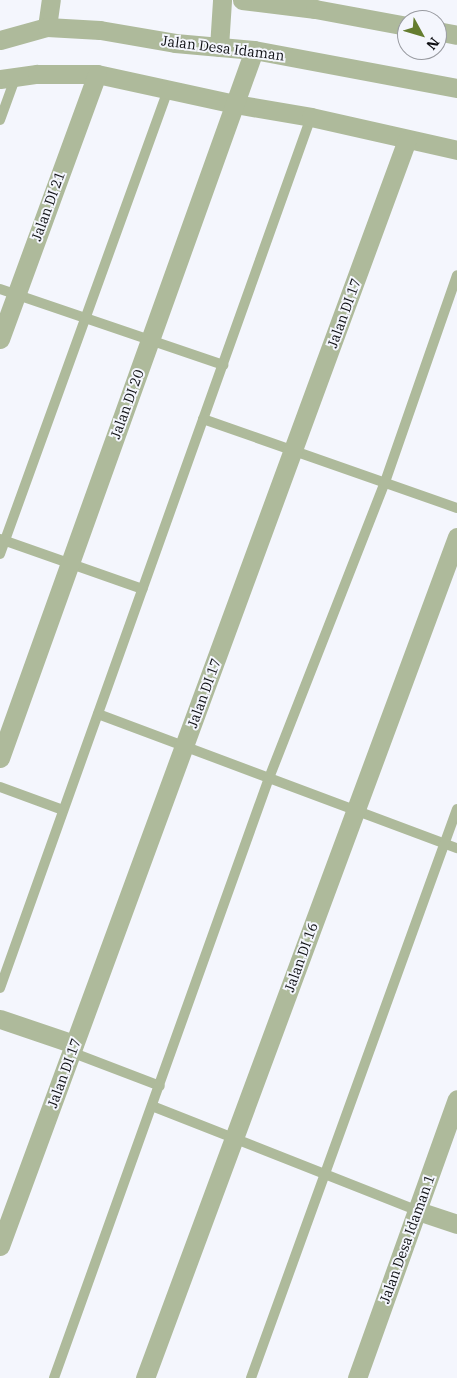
<!DOCTYPE html>
<style>
body{margin:0}
#map{position:relative;width:457px;height:1378px;overflow:hidden;background:#f4f6fd;font-family:"IBM Plex Serif",serif}
div>[style]{position:absolute}
.service>*{height:10px;margin:-5px;padding:0 5px;transform-origin:5px;border-radius:5px;background:#aeba9b}
.minor>*{height:19px;margin:-9.5px;padding:0 9.5px;transform-origin:9.5px;border-radius:9.5px;background:#aeba9b}
span{translate:-50% -50%;white-space:nowrap;text-align:center;line-height:1.15;-webkit-text-stroke:4px #f4f6fd;paint-order:stroke}
.street-label{font-size:14px;color:#0f1014}
.north{position:absolute;left:397px;top:10px;width:50px;height:50px;box-sizing:border-box;background:#f4f6fd;border:1px solid #989aa0;border-radius:50%;rotate:129deg;font-size:14px;font-weight:700;line-height:20px;text-align:center;color:#0f1014}
.north::after{content:'';display:block;margin:auto;width:18px;height:22px;background:#657d30;clip-path:polygon(50% 0,100% 100%,50% 72%,0 100%)}
</style>
<div id="map">
<div class="service">
<i style="left:0;top:120px;width:47px;rotate:-70deg"></i>
<i style="left:0;top:289px;width:236px;rotate:18.8deg"></i>
<i style="left:203px;top:419px;width:269px;rotate:19.3deg"></i>
<i style="left:0;top:539px;width:151px;rotate:19.3deg"></i>
<i style="left:0;top:554px;width:496px;rotate:-70.1deg"></i>
<i style="left:98px;top:714px;width:383px;rotate:20.5deg"></i>
<i style="left:0;top:787px;width:67px;rotate:20.1deg"></i>
<i style="left:0;top:988px;width:925px;rotate:-70.35deg"></i>
<i style="left:71px;top:1052px;width:95px;rotate:20.9deg"></i>
<i style="left:152px;top:1106px;width:286px;rotate:21.5deg"></i>
<i style="left:54px;top:1378px;width:637px;rotate:-70.29deg"></i>
<i style="left:269px;top:778px;width:318px;rotate:-68.6deg"></i>
<i style="left:385px;top:482px;width:219px;rotate:-70.8deg"></i>
<i style="left:251px;top:1378px;width:605px;rotate:-70.1deg"></i>
</div>
<div class="minor">
<i style="left:242px;top:0;width:74px;rotate:7deg"></i>
<i style="left:315px;top:9px;width:94px;rotate:10.5deg"></i>
<i style="left:47px;top:27px;width:27px;rotate:-82deg"></i>
<i style="left:437px;top:31px;width:20px;rotate:11deg"></i>
<i style="left:0;top:40px;width:49px;rotate:-15.5deg"></i>
<i style="left:47px;top:27px;width:53px;rotate:3.2deg"></i>
<i style="left:100px;top:30px;width:76px;rotate:9.8deg"></i>
<i style="left:175px;top:43px;width:79px;rotate:5.1deg"></i>
<i style="left:254px;top:50px;width:207px;rotate:10.6deg"></i>
<i style="left:219px;top:47px;width:47px;rotate:-86.3deg"></i>
<i style="left:0;top:79px;width:37px;rotate:-8deg"></i>
<i style="left:37px;top:74px;width:60px"></i>
<i style="left:97px;top:74px;width:141px;rotate:12.3deg"></i>
<i style="left:235px;top:104px;width:77px;rotate:9.7deg"></i>
<i style="left:311px;top:117px;width:150px;rotate:12.7deg"></i>
<i style="left:0;top:339px;width:282px;rotate:-69.9deg"></i>
<i style="left:0;top:758px;width:752px;rotate:-70.26deg"></i>
<i style="left:0;top:1019px;width:78px;rotate:18.7deg"></i>
<i style="left:418px;top:1211px;width:41px;rotate:18.4deg"></i>
<i style="left:0;top:1246px;width:1179px;rotate:-69.8deg"></i>
<i style="left:145px;top:1378px;width:897px;rotate:-69.65deg"></i>
<i style="left:357px;top:1378px;width:296px;rotate:-70.3deg"></i>
</div>
<div class="street-label">
<span style="left:223px;top:48px;rotate:7deg">Jalan Desa Idaman</span>
<span style="left:48px;top:206px;rotate:-70deg">Jalan DI 21</span>
<span style="left:344px;top:313px;rotate:-70deg">Jalan DI 17</span>
<span style="left:127px;top:404px;rotate:-70deg">Jalan DI 20</span>
<span style="left:204px;top:693px;rotate:-70deg">Jalan DI 17</span>
<span style="left:301px;top:957px;rotate:-70deg">Jalan DI 16</span>
<span style="left:64px;top:1073px;rotate:-70deg">Jalan DI 17</span>
<span style="left:407px;top:1239px;rotate:-70deg">Jalan Desa Idaman 1</span>
</div>
<div class="north">N</div>
</div>
